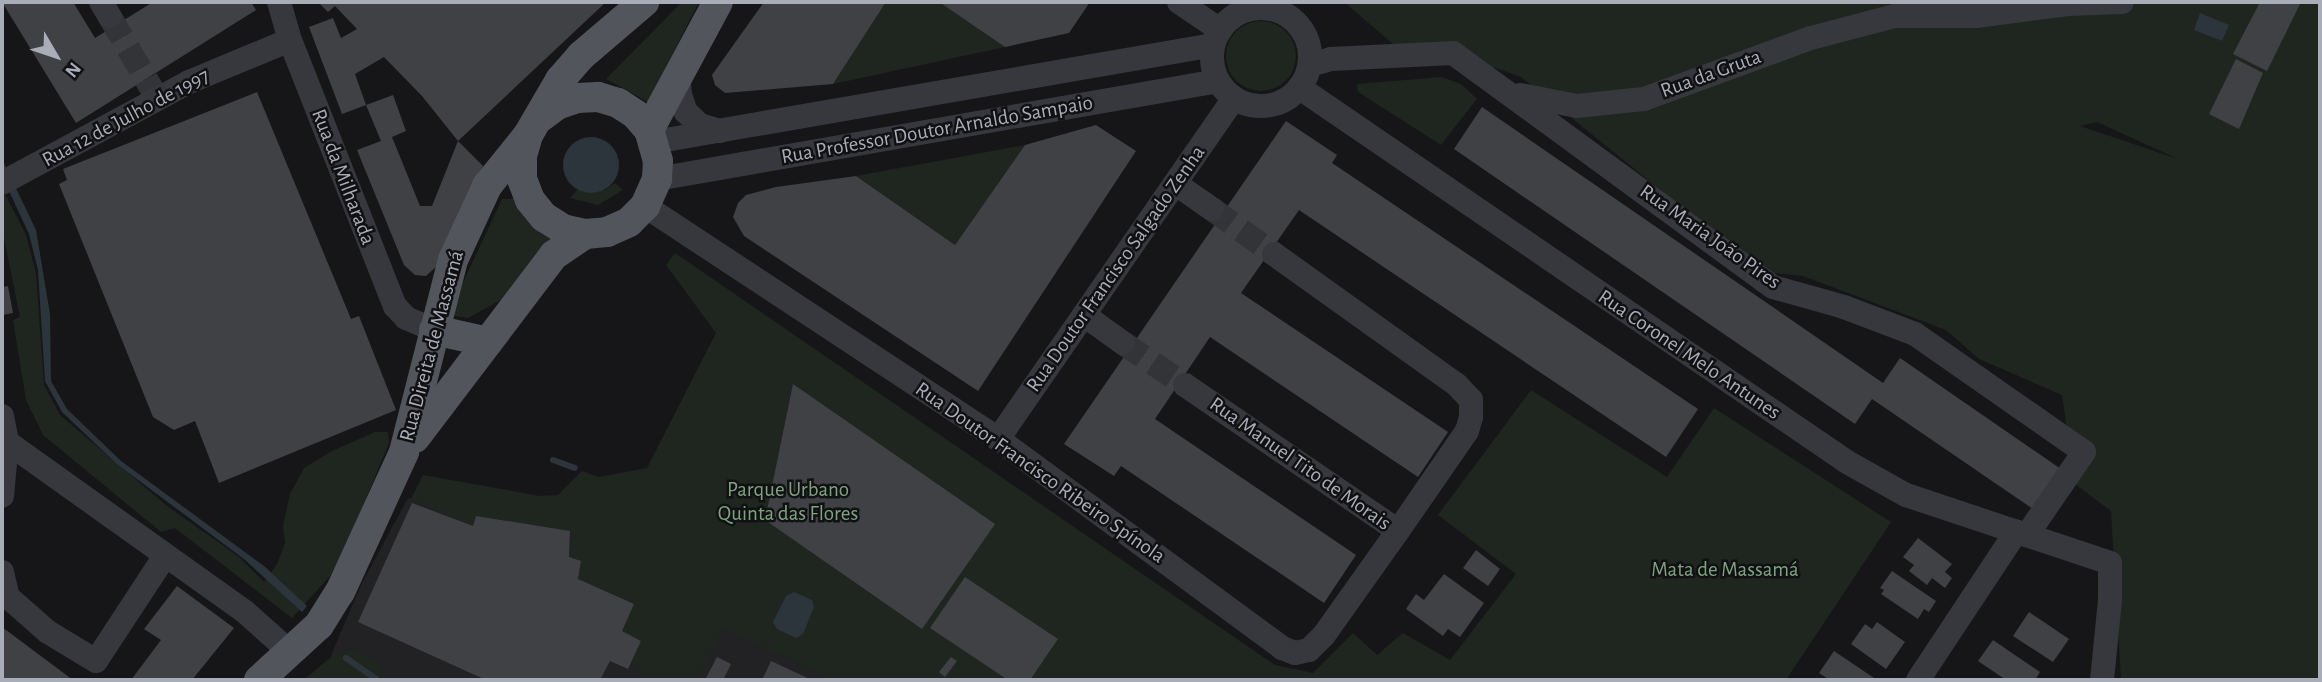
<!DOCTYPE html>
<meta charset="utf-8">
<style>
body{margin:0}
#map{position:relative;width:2322px;height:682px;overflow:hidden;background:#161618;font-family:"Alegreya Sans",sans-serif}
div>[style]{position:absolute}
.built>*{inset:0;background:#222225}
.green>*{inset:0;background:#1e261f}
.round{border-radius:50%}
.water>*{inset:0;background:#2c353c}
.stream>*{height:6px;margin:-3px;padding:0 3px;transform-origin:3px;border-radius:3px;background:#2c353c}
.building>*{inset:0;background:#404145}
.minor-tunnel>*{height:24px;margin-top:-12px;transform-origin:0;background:repeating-linear-gradient(90deg,#333438 0 24px,transparent 0 36px)}
.minor>*{height:24px;margin:-12px;padding:0 12px;transform-origin:12px;border-radius:12px;background:#37383d}
.minor>.ring{margin:-12px;padding:0;box-sizing:content-box;background:none;border:24px solid #37383d;border-radius:50%}
.major>*{height:30px;margin:-15px;padding:0 15px;transform-origin:15px;border-radius:15px;background:#53555c}
span{translate:-50% -50%;white-space:nowrap;text-align:center;line-height:1.15;-webkit-text-stroke:5px #111113;paint-order:stroke}
.street-label{font-size:21px;color:#a8adb8}
.park-label{font-size:21px;color:#7fa381}
.frame{position:absolute;inset:0;border:4px solid #a8adb8;pointer-events:none}
.north{position:absolute;left:21px;top:21px;width:70px;height:70px;-webkit-text-stroke:5px #111113;paint-order:stroke;rotate:129deg;font-size:19px;font-weight:700;line-height:28px;text-align:center;color:#a8adb8}
.north::after{content:'';display:block;margin:auto;width:24px;height:32px;background:#a8adb8;clip-path:polygon(50% 0,100% 100%,50% 72%,0 100%)}
</style>
<div id="map">
<div class="built">
<i style="clip-path:polygon(408px 498px,574px 532px,600px 568px,833px 680px,304px 680px,330px 658px,361px 585px)"></i>
</div>
<div class="green">
<i style="clip-path:polygon(682px 2px,699px 2px,648px 102px,606px 79px)"></i>
<i style="clip-path:polygon(886px 2px,939px 2px,1005px 47px,833px 84px)"></i>
<i style="clip-path:polygon(evenodd,1344px 2px,2320px 2px,2320px 680px,2121px 680px,2111px 511px,2075px 484px,2062px 395px,1979px 359px,1946px 330px,1803px 276px,1762px 272px,1521px 77px,1453px 53px,1400px 50px,1344px 2px,2097px 122px,2178px 159px,2080px 126px,2097px 122px)"></i>
<i class="round" style="left:1226px;top:21px;width:70px;height:70px"></i>
<i style="clip-path:polygon(1441px 77px,1461px 84px,1477px 99px,1441px 145px,1358px 92px,1357px 84px)"></i>
<i style="clip-path:polygon(1025px 145px,955px 245px,856px 176px)"></i>
<i style="clip-path:polygon(615px 183px,623px 190px,598px 205px,570px 198px,577px 190px,605px 190px)"></i>
<i style="clip-path:polygon(4px 192px,26px 235px,36px 273px,44px 385px,60px 415px,167px 506px,238px 556px,264px 582px,277px 564px,285px 543px,283px 526px,290px 494px,304px 468px,332px 451px,375px 432px,388px 432px,389px 443px,346px 547px,330px 576px,292px 618px,175px 528px,161px 532px,43px 435px,26px 400px,13px 320px,20px 317px,2px 228px)"></i>
<i style="clip-path:polygon(502px 199px,525px 199px,560px 236px,501px 300px,468px 318px,455px 316px,453px 304px)"></i>
<i style="clip-path:polygon(675px 253px,1275px 665px,1313px 673px,1353px 633px,1377px 655px,1403px 633px,1450px 660px,1516px 574px,1438px 515px,1531px 390px,1667px 477px,1714px 408px,1891px 522px,1786px 680px,833px 680px,723px 628px,697px 680px,637px 680px,641px 670px,631px 664px,641px 641px,622px 631px,633px 604px,578px 579px,581px 561px,569px 557px,573px 532px,476px 516px,473px 526px,411px 499px,423px 475px,540px 496px,558px 495px,582px 471px,599px 477px,647px 468px,716px 333px,666px 265px)"></i>
<i style="clip-path:polygon(351px 649px,384px 666px,380px 680px,304px 680px,330px 658px)"></i>
</div>
<div class="water">
<i style="clip-path:polygon(2200px 13px,2229px 25px,2222px 41px,2194px 30px)"></i>
<i class="round" style="left:563px;top:137px;width:56px;height:56px"></i>
<i style="clip-path:polygon(2px 159px,36px 230px,50px 314px,51px 381px,67px 409px,121px 461px,264px 566px,307px 606px,302px 612px,244px 559px,118px 465px,62px 412px,45px 381px,38px 270px,29px 234px,2px 176px)"></i>
<i style="clip-path:polygon(794px 592px,812px 600px,814px 607px,803px 634px,796px 638px,777px 629px,773px 622px,786px 596px)"></i>
</div>
<div class="stream">
<i style="left:553px;top:460px;width:23px;rotate:20deg"></i>
<i style="left:346px;top:658px;width:38px;rotate:35deg"></i>
</div>
<div class="building">
<i style="clip-path:polygon(2px 2px,73px 2px,95px 38px,153px 2px,251px 2px,256px 10px,76px 123px)"></i>
<i style="clip-path:polygon(318px 2px,606px 2px,458px 141px,422px 96px,384px 57px,355px 74px,366px 105px,342px 114px,309px 27px,333px 18px,341px 38px,357px 29px,335px 6px,328px 12px)"></i>
<i style="clip-path:polygon(764px 2px,886px 2px,833px 84px,725px 93px,715px 85px,712px 75px)"></i>
<i style="clip-path:polygon(939px 2px,1090px 2px,1069px 33px,1005px 47px)"></i>
<i style="clip-path:polygon(2260px 2px,2301px 2px,2267px 71px,2233px 54px)"></i>
<i style="clip-path:polygon(2236px 59px,2263px 73px,2239px 129px,2209px 114px)"></i>
<i style="clip-path:polygon(257px 92px,351px 319px,359px 316px,396px 410px,219px 483px,195px 421px,174px 430px,153px 417px,59px 184px,67px 180px,63px 169px)"></i>
<i style="clip-path:polygon(393px 95px,406px 131px,392px 137px,420px 206px,432px 206px,458px 141px,483px 166px,438px 265px,426px 276px,415px 275px,404px 265px,357px 150px,381px 141px,366px 105px)"></i>
<i style="clip-path:polygon(1482px 107px,1883px 383px,1900px 358px,2061px 469px,2033px 509px,1872px 399px,1855px 424px,1454px 149px)"></i>
<i style="clip-path:polygon(1286px 121px,1337px 155px,1332px 163px,1698px 409px,1666px 457px,1299px 210px,1241px 293px,1448px 432px,1418px 477px,1210px 337px,1155px 419px,1356px 555px,1324px 603px,1121px 466px,1114px 476px,1064px 444px)"></i>
<i style="clip-path:polygon(1096px 125px,1136px 151px,978px 391px,744px 236px,733px 217px,738px 203px,746px 195px,776px 187px,856px 176px,955px 245px,1025px 145px)"></i>
<i style="clip-path:polygon(8px 286px,13px 313px,3px 315px,2px 287px)"></i>
<i style="clip-path:polygon(793px 384px,995px 524px,922px 629px,765px 520px)"></i>
<i style="clip-path:polygon(412px 503px,473px 526px,476px 516px,570px 531px,569px 557px,581px 561px,578px 579px,634px 604px,622px 631px,641px 641px,628px 669px,610px 661px,600px 680px,486px 680px,358px 622px)"></i>
<i style="clip-path:polygon(1918px 538px,1952px 564px,1945px 572px,1952px 578px,1945px 588px,1932px 578px,1927px 585px,1909px 571px,1914px 565px,1903px 557px)"></i>
<i style="clip-path:polygon(1476px 550px,1500px 569px,1488px 586px,1463px 568px)"></i>
<i style="clip-path:polygon(1892px 571px,1936px 601px,1929px 612px,1924px 609px,1918px 619px,1881px 594px,1884px 590px,1880px 588px)"></i>
<i style="clip-path:polygon(1444px 574px,1484px 603px,1460px 637px,1448px 629px,1443px 636px,1406px 609px,1416px 594px,1424px 600px)"></i>
<i style="clip-path:polygon(965px 577px,1058px 639px,1030px 680px,1008px 680px,930px 628px)"></i>
<i style="clip-path:polygon(177px 586px,234px 628px,192px 680px,131px 680px,161px 640px,144px 629px)"></i>
<i style="clip-path:polygon(2029px 612px,2069px 639px,2053px 662px,2013px 636px)"></i>
<i style="clip-path:polygon(1877px 622px,1905px 642px,1886px 669px,1851px 644px,1865px 624px,1872px 629px)"></i>
<i style="clip-path:polygon(2px 627px,73px 680px,2px 680px)"></i>
<i style="clip-path:polygon(1993px 640px,2040px 672px,2035px 680px,2006px 680px,1978px 661px)"></i>
<i style="clip-path:polygon(1834px 651px,1877px 680px,1830px 680px,1819px 673px)"></i>
<i style="clip-path:polygon(717px 657px,731px 664px,723px 680px,705px 680px)"></i>
<i style="clip-path:polygon(951px 657px,957px 661px,945px 677px,939px 672px)"></i>
<i style="clip-path:polygon(771px 661px,812px 680px,762px 680px)"></i>
</div>
<div class="minor-tunnel">
<i style="left:110px;top:17px;width:94px;rotate:59.9deg"></i>
<i style="left:1212px;top:209px;width:77px;rotate:36deg"></i>
<i style="left:1123px;top:343px;width:75px;rotate:34.1deg"></i>
</div>
<div class="minor">
<i style="left:101px;top:2px;width:17px;rotate:59deg"></i>
<i style="left:279px;top:2px;width:40px;rotate:74deg"></i>
<i style="left:290px;top:40px;width:286px;rotate:68.5deg"></i>
<i style="left:395px;top:306px;width:16px;rotate:47deg"></i>
<i style="left:406px;top:318px;width:30px;rotate:23deg"></i>
<i style="left:1179px;top:2px;width:50px;rotate:34.3deg"></i>
<i class="ring" style="left:1212px;top:8px;width:74px;height:74px"></i>
<i style="left:1310px;top:65px;width:22px;rotate:-16deg"></i>
<i style="left:1331px;top:59px;width:122px;rotate:-2.8deg"></i>
<i style="left:1453px;top:53px;width:396px;rotate:36.2deg"></i>
<i style="left:1773px;top:287px;width:74px;rotate:15.7deg"></i>
<i style="left:1844px;top:307px;width:76px;rotate:20.8deg"></i>
<i style="left:1915px;top:334px;width:206px;rotate:34.9deg"></i>
<i style="left:2084px;top:452px;width:101px;rotate:124.5deg"></i>
<i style="left:678px;top:75px;width:20px;rotate:84deg"></i>
<i style="left:680px;top:95px;width:18px;rotate:71deg"></i>
<i style="left:686px;top:112px;width:19px;rotate:43deg"></i>
<i style="left:700px;top:125px;width:21px;rotate:17deg"></i>
<i style="left:1300px;top:88px;width:663px;rotate:34.36deg"></i>
<i style="left:1847px;top:462px;width:68px;rotate:29.2deg"></i>
<i style="left:1906px;top:495px;width:215px;rotate:18.4deg"></i>
<i style="left:2110px;top:563px;width:37px;rotate:90deg"></i>
<i style="left:2110px;top:600px;width:80px;rotate:95.7deg"></i>
<i style="left:1520px;top:95px;width:58px;rotate:10.9deg"></i>
<i style="left:1577px;top:106px;width:67px;rotate:-6deg"></i>
<i style="left:1644px;top:99px;width:178px;rotate:-20.1deg"></i>
<i style="left:1811px;top:38px;width:86px;rotate:-14.8deg"></i>
<i style="left:1894px;top:16px;width:82px"></i>
<i style="left:1976px;top:16px;width:93px;rotate:-7.4deg"></i>
<i style="left:2068px;top:4px;width:54px;rotate:-2.1deg"></i>
<i style="left:654px;top:142px;width:567px;rotate:-9.84deg"></i>
<i style="left:657px;top:179px;width:569px;rotate:-9.91deg"></i>
<i style="left:2px;top:183px;width:213px;rotate:-28.4deg"></i>
<i style="left:189px;top:82px;width:109px;rotate:-22.6deg"></i>
<i style="left:1176px;top:184px;width:44px;rotate:34.8deg"></i>
<i style="left:645px;top:206px;width:423px;rotate:33.4deg"></i>
<i style="left:998px;top:439px;width:353px;rotate:36.3deg"></i>
<i style="left:1282px;top:648px;width:14px;rotate:21deg"></i>
<i style="left:1295px;top:653px;width:14px;rotate:-12deg"></i>
<i style="left:1309px;top:650px;width:21px;rotate:-45deg"></i>
<i style="left:1324px;top:635px;width:128px;rotate:-54.6deg"></i>
<i style="left:1398px;top:531px;width:121px;rotate:-55.4deg"></i>
<i style="left:1467px;top:431px;width:15px;rotate:-74deg"></i>
<i style="left:1471px;top:417px;width:17px;rotate:-90deg"></i>
<i style="left:1471px;top:400px;width:21px;rotate:-133deg"></i>
<i style="left:1457px;top:385px;width:225px;rotate:-144.4deg"></i>
<i style="left:1084px;top:315px;width:48px;rotate:35.7deg"></i>
<i style="left:1185px;top:385px;width:258px;rotate:34.4deg"></i>
<i style="left:2px;top:416px;width:26px;rotate:79deg"></i>
<i style="left:7px;top:442px;width:54px;rotate:95.3deg"></i>
<i style="left:998px;top:439px;width:415px;rotate:-55.3deg"></i>
<i style="left:7px;top:442px;width:291px;rotate:35.5deg"></i>
<i style="left:244px;top:611px;width:62px;rotate:41.7deg"></i>
<i style="left:2px;top:572px;width:26px;rotate:77deg"></i>
<i style="left:8px;top:597px;width:53px;rotate:41.2deg"></i>
<i style="left:48px;top:632px;width:56px;rotate:31.1deg"></i>
<i style="left:96px;top:661px;width:126px;rotate:-56.7deg"></i>
<i style="left:1918px;top:680px;width:178px;rotate:-56.5deg"></i>
</div>
<div class="major">
<i style="left:649px;top:130px;width:145px;rotate:-61.7deg"></i>
<i style="left:528px;top:135px;width:22px;rotate:106deg"></i>
<i style="left:522px;top:156px;width:23px;rotate:90deg"></i>
<i style="left:522px;top:179px;width:22px;rotate:69deg"></i>
<i style="left:530px;top:200px;width:22px;rotate:51deg"></i>
<i style="left:544px;top:217px;width:22px;rotate:32deg"></i>
<i style="left:563px;top:229px;width:23px;rotate:13deg"></i>
<i style="left:585px;top:234px;width:22px;rotate:-5deg"></i>
<i style="left:607px;top:232px;width:24px;rotate:-24deg"></i>
<i style="left:629px;top:222px;width:23px;rotate:-45deg"></i>
<i style="left:645px;top:206px;width:30px;rotate:-66deg"></i>
<i style="left:657px;top:179px;width:18px;rotate:-87deg"></i>
<i style="left:658px;top:161px;width:32px;rotate:-106deg"></i>
<i style="left:649px;top:130px;width:21px;rotate:-131deg"></i>
<i style="left:635px;top:114px;width:20px;rotate:-147deg"></i>
<i style="left:618px;top:103px;width:21px;rotate:-163deg"></i>
<i style="left:598px;top:97px;width:21px;rotate:177deg"></i>
<i style="left:577px;top:98px;width:21px;rotate:161deg"></i>
<i style="left:557px;top:105px;width:21px;rotate:143deg"></i>
<i style="left:434px;top:330px;width:55px;rotate:12.5deg"></i>
<i style="left:415px;top:438px;width:230px;rotate:-52.8deg"></i>
<i style="left:554px;top:255px;width:37px;rotate:-34deg"></i>
<i style="left:259px;top:680px;width:81px;rotate:-42.5deg"></i>
<i style="left:319px;top:625px;width:39px;rotate:-58deg"></i>
<i style="left:340px;top:592px;width:154px;rotate:-65.4deg"></i>
<i style="left:404px;top:452px;width:198px;rotate:-75.7deg"></i>
<i style="left:453px;top:260px;width:81px;rotate:-65.3deg"></i>
<i style="left:487px;top:186px;width:65px;rotate:-51.2deg"></i>
<i style="left:528px;top:135px;width:64px;rotate:-59.8deg"></i>
<i style="left:560px;top:80px;width:33px;rotate:-49deg"></i>
<i style="left:582px;top:55px;width:82px;rotate:-40.5deg"></i>
</div>
<div class="street-label">
<span style="left:1711px;top:74px;rotate:-20deg">Rua da Gruta</span>
<span style="left:126px;top:118px;rotate:-28deg">Rua 12 de Julho de 1997</span>
<span style="left:937px;top:130px;rotate:-10deg">Rua Professor Doutor Arnaldo Sampaio</span>
<span style="left:343px;top:177px;rotate:69deg">Rua da Milharada</span>
<span style="left:1710px;top:237px;rotate:35deg">Rua Maria João Pires</span>
<span style="left:1116px;top:269px;rotate:-55deg">Rua Doutor Francisco Salgado Zenha</span>
<span style="left:432px;top:346px;rotate:-75deg">Rua Direita de Massamá</span>
<span style="left:1689px;top:355px;rotate:34deg">Rua Coronel Melo Antunes</span>
<span style="left:1300px;top:464px;rotate:35deg">Rua Manuel Tito de Morais</span>
<span style="left:1040px;top:473px;rotate:35deg">Rua Doutor Francisco Ribeiro Spínola</span>
</div>
<div class="park-label">
<span style="left:788px;top:502px">Parque Urbano<br>Quinta das Flores</span>
<span style="left:1725px;top:570px">Mata de Massamá</span>
</div>
<div class="frame"></div>
<div class="north">N</div>
</div>
